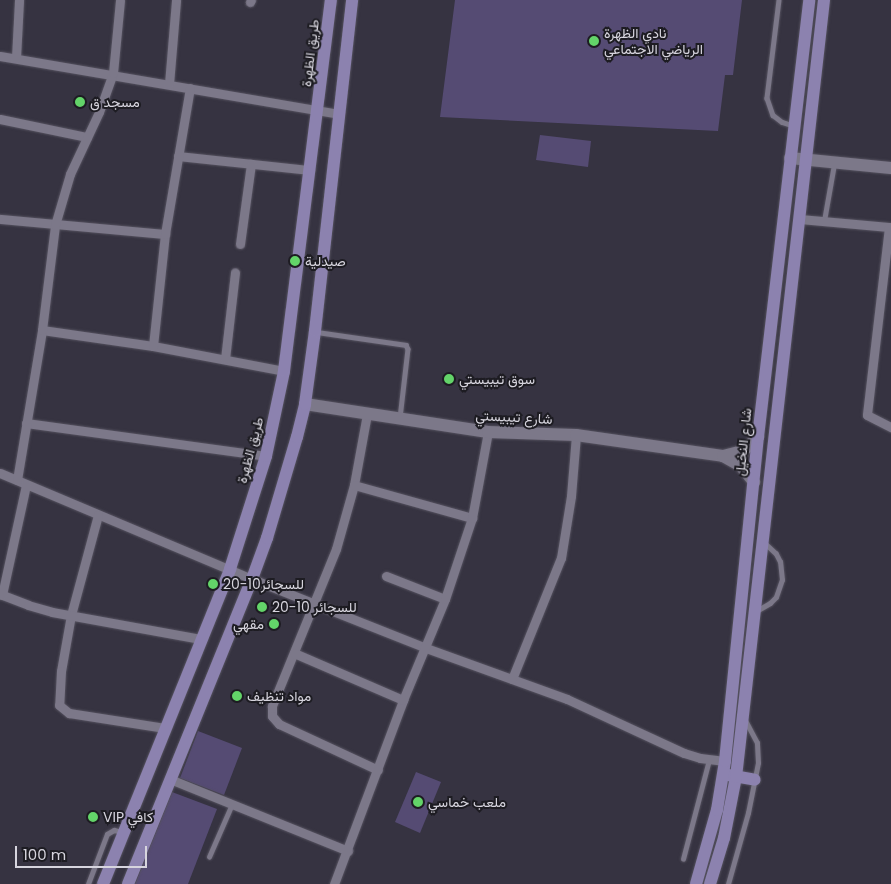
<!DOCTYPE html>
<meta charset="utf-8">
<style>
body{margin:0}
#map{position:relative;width:891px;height:884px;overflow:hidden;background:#363341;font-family:Poppins,Vazirmatn,sans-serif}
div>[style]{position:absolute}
.green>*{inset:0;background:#554b73}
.roads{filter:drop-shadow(0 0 1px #55525f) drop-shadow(0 0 1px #55525f)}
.lane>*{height:4.5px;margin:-2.25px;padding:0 2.25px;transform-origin:2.25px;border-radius:2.25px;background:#7c7889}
.street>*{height:9px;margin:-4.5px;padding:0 4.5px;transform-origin:4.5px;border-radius:4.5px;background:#7c7889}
.secondary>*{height:12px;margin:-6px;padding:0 6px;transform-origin:6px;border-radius:6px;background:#7c7889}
.primary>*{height:12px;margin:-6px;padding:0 6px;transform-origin:6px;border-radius:6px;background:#8c82af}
.dots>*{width:14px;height:14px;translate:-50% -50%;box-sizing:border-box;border:2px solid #1d1c22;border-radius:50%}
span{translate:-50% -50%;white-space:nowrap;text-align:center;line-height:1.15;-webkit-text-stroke:4px #1d1c22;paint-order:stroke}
.poi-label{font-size:14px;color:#d7d5de}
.left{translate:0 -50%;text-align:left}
.right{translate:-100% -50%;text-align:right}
.street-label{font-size:14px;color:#d7d5de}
.scale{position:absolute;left:15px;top:846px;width:132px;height:22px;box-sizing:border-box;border:2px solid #d7d5de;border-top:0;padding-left:6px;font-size:15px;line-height:18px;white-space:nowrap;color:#d7d5de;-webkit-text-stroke:4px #1d1c22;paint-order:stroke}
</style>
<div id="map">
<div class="green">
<i style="clip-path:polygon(455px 0,742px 0,733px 75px,725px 75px,718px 131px,440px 117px)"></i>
<i style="clip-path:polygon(540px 135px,591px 141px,588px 167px,536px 160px)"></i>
<i style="clip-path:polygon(198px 731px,242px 748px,224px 795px,180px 778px)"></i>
<i style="clip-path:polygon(416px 772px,441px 782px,420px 833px,395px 822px)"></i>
<i style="clip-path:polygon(172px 792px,217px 809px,188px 884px,135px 884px)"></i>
</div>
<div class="roads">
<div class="lane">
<i style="left:779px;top:0;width:99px;rotate:97deg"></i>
<i style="left:767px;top:98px;width:18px;rotate:71deg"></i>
<i style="left:773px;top:115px;width:11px;rotate:38deg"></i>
<i style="left:782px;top:122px;width:13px;rotate:18deg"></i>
<i style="left:824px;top:221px;width:58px;rotate:-80deg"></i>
<i style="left:317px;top:332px;width:90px;rotate:8.3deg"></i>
<i style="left:406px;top:345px;width:4px;rotate:63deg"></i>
<i style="left:408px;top:349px;width:69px;rotate:96.6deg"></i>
<i style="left:758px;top:610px;width:14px;rotate:-30deg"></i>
<i style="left:770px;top:603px;width:8px;rotate:-45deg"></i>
<i style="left:776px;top:597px;width:18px;rotate:-71deg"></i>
<i style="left:782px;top:580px;width:18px;rotate:-96deg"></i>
<i style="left:780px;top:562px;width:9px;rotate:-117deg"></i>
<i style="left:776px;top:554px;width:16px;rotate:-137deg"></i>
<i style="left:209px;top:857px;width:58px;rotate:-66.5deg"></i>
<i style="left:683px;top:859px;width:102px;rotate:-75.3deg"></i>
<i style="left:88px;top:884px;width:53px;rotate:-69.2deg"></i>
<i style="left:107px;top:834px;width:8px;rotate:-30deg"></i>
<i style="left:114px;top:830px;width:9px;rotate:13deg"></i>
<i style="left:728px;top:884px;width:74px;rotate:-74.3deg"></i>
<i style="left:748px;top:813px;width:51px;rotate:-78.7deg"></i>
<i style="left:758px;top:763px;width:20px;rotate:-93deg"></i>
<i style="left:757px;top:743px;width:26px;rotate:-118deg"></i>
</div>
<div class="street">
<i style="left:250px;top:2px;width:2px;rotate:-63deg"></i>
<i style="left:0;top:56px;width:345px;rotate:9.7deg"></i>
<i style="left:16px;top:58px;width:58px;rotate:-87deg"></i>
<i style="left:169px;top:84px;width:84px;rotate:-85.2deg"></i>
<i style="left:0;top:119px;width:89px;rotate:11.7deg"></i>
<i style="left:178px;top:156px;width:133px;rotate:6.1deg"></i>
<i style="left:0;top:219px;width:166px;rotate:5.2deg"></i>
<i style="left:800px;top:219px;width:89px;rotate:5.1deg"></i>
<i style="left:889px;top:227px;width:189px;rotate:96.7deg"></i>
<i style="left:867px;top:415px;width:27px;rotate:27deg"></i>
<i style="left:240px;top:244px;width:81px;rotate:-82.2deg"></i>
<i style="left:42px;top:330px;width:112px;rotate:8.2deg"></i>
<i style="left:153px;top:346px;width:133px;rotate:10.8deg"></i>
<i style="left:153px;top:346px;width:113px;rotate:-83.9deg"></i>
<i style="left:165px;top:234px;width:148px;rotate:-80.3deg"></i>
<i style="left:225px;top:359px;width:87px;rotate:-83.4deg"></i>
<i style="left:367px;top:414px;width:72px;rotate:100.4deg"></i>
<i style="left:354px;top:485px;width:66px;rotate:105.7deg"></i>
<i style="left:336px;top:549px;width:170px;rotate:112.2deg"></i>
<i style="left:272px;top:706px;width:10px;rotate:90deg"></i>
<i style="left:272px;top:716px;width:11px;rotate:49deg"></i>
<i style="left:279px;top:724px;width:109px;rotate:24.9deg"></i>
<i style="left:26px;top:423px;width:242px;rotate:7.8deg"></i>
<i style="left:0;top:473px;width:273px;rotate:22.8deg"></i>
<i style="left:252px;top:579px;width:187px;rotate:21.6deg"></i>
<i style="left:426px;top:648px;width:150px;rotate:19.9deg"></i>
<i style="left:567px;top:699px;width:129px;rotate:24.8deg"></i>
<i style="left:684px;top:753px;width:17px;rotate:17deg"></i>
<i style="left:700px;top:758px;width:25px;rotate:7deg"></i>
<i style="left:17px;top:480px;width:152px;rotate:-80.5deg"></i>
<i style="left:42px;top:330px;width:106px;rotate:-82.9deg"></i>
<i style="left:55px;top:225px;width:53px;rotate:-73.6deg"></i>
<i style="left:70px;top:174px;width:68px;rotate:-64.9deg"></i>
<i style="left:99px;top:112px;width:41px;rotate:-70.3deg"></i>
<i style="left:113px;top:73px;width:73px;rotate:-84.5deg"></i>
<i style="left:354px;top:485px;width:123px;rotate:15.6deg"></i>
<i style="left:98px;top:515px;width:104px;rotate:105.1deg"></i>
<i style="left:71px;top:615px;width:57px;rotate:100.1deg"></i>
<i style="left:61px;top:671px;width:34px;rotate:93deg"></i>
<i style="left:59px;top:705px;width:13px;rotate:39deg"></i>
<i style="left:69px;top:713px;width:97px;rotate:8.9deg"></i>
<i style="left:386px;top:576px;width:63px;rotate:21.3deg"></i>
<i style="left:0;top:594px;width:30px;rotate:21deg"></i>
<i style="left:28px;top:605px;width:25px;rotate:16deg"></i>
<i style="left:52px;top:612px;width:151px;rotate:10.3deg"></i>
<i style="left:2px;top:595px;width:113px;rotate:-77.7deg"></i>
<i style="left:294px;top:653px;width:119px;rotate:23.3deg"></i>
<i style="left:512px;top:679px;width:131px;rotate:-68deg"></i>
<i style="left:561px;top:558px;width:63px;rotate:-80.8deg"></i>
<i style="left:571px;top:496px;width:61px;rotate:-85.3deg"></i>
<i style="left:170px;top:779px;width:192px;rotate:22deg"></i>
<i style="left:334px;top:884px;width:197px;rotate:-69.4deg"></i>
<i style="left:403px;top:700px;width:109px;rotate:-67.4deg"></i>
<i style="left:445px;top:599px;width:85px;rotate:-71.6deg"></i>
<i style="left:472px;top:518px;width:87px;rotate:-79.5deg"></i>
</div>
<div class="secondary">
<i style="left:790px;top:158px;width:101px;rotate:5.7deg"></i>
<i style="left:305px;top:404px;width:185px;rotate:8.7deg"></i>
<i style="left:488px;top:432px;width:88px;rotate:2deg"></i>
<i style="left:576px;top:435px;width:148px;rotate:8.1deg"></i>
<i style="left:723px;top:456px;width:21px;rotate:29deg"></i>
<i style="left:741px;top:466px;width:21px;rotate:51deg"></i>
<i style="left:723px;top:456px;width:21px;rotate:-14deg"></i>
<i style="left:743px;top:451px;width:21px;rotate:-43deg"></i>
</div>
<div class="primary">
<i style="left:728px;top:775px;width:27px;rotate:10deg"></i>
<i style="left:103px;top:884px;width:340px;rotate:-68deg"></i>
<i style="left:230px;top:569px;width:119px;rotate:-72.3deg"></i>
<i style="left:266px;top:456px;width:87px;rotate:-78deg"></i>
<i style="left:284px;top:371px;width:374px;rotate:-82.8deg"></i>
<i style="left:128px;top:884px;width:329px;rotate:-67.9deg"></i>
<i style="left:252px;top:579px;width:44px;rotate:-69.9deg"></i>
<i style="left:267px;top:538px;width:105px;rotate:-73.5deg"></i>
<i style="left:297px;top:437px;width:34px;rotate:-76deg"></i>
<i style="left:305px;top:404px;width:74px;rotate:-82.2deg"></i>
<i style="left:315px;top:331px;width:333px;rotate:-83.6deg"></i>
<i style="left:696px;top:884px;width:77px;rotate:-74.2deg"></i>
<i style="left:717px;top:810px;width:50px;rotate:-80.7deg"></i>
<i style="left:725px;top:761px;width:326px;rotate:-84.2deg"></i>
<i style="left:758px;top:437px;width:440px;rotate:-83.3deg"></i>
<i style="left:710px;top:884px;width:48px;rotate:-73.1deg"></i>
<i style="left:724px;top:838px;width:62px;rotate:-78.9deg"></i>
<i style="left:736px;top:777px;width:782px;rotate:-83.54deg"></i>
</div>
</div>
<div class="dots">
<i style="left:594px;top:41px;background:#63d469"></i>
<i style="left:80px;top:102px;background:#63d469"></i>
<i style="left:295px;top:261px;background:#63d469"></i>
<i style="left:449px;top:379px;background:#63d469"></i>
<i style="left:213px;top:584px;background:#63d469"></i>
<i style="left:262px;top:607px;background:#63d469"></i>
<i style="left:274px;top:624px;background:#63d469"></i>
<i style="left:237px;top:696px;background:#63d469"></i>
<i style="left:418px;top:802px;background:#63d469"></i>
<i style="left:93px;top:817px;background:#63d469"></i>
</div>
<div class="poi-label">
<span class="left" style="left:604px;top:41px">نادي الظهرة<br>الرياضي الاجتماعي</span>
<span class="left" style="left:90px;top:102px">مسجد ق</span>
<span class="left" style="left:305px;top:261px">صيدلية</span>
<span class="left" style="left:459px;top:379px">سوق تيبيستي</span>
<span class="left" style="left:223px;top:584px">20-10للسجائر</span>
<span class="left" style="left:272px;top:607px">20-10 للسجائر</span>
<span class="right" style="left:264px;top:624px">مقهي</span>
<span class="left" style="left:247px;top:696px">مواد تنظيف</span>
<span class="left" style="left:428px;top:802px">ملعب خماسي</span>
<span class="left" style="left:103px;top:817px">VIP كافي</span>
</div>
<div class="street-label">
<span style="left:310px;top:53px;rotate:-83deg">طريق الظهرة</span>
<span style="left:514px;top:417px;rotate:3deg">شارع تيبيستي</span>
<span style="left:743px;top:442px;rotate:-84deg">شارع النخيل</span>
<span style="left:250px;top:450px;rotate:-75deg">طريق الظهرة</span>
</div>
<div class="scale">100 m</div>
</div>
